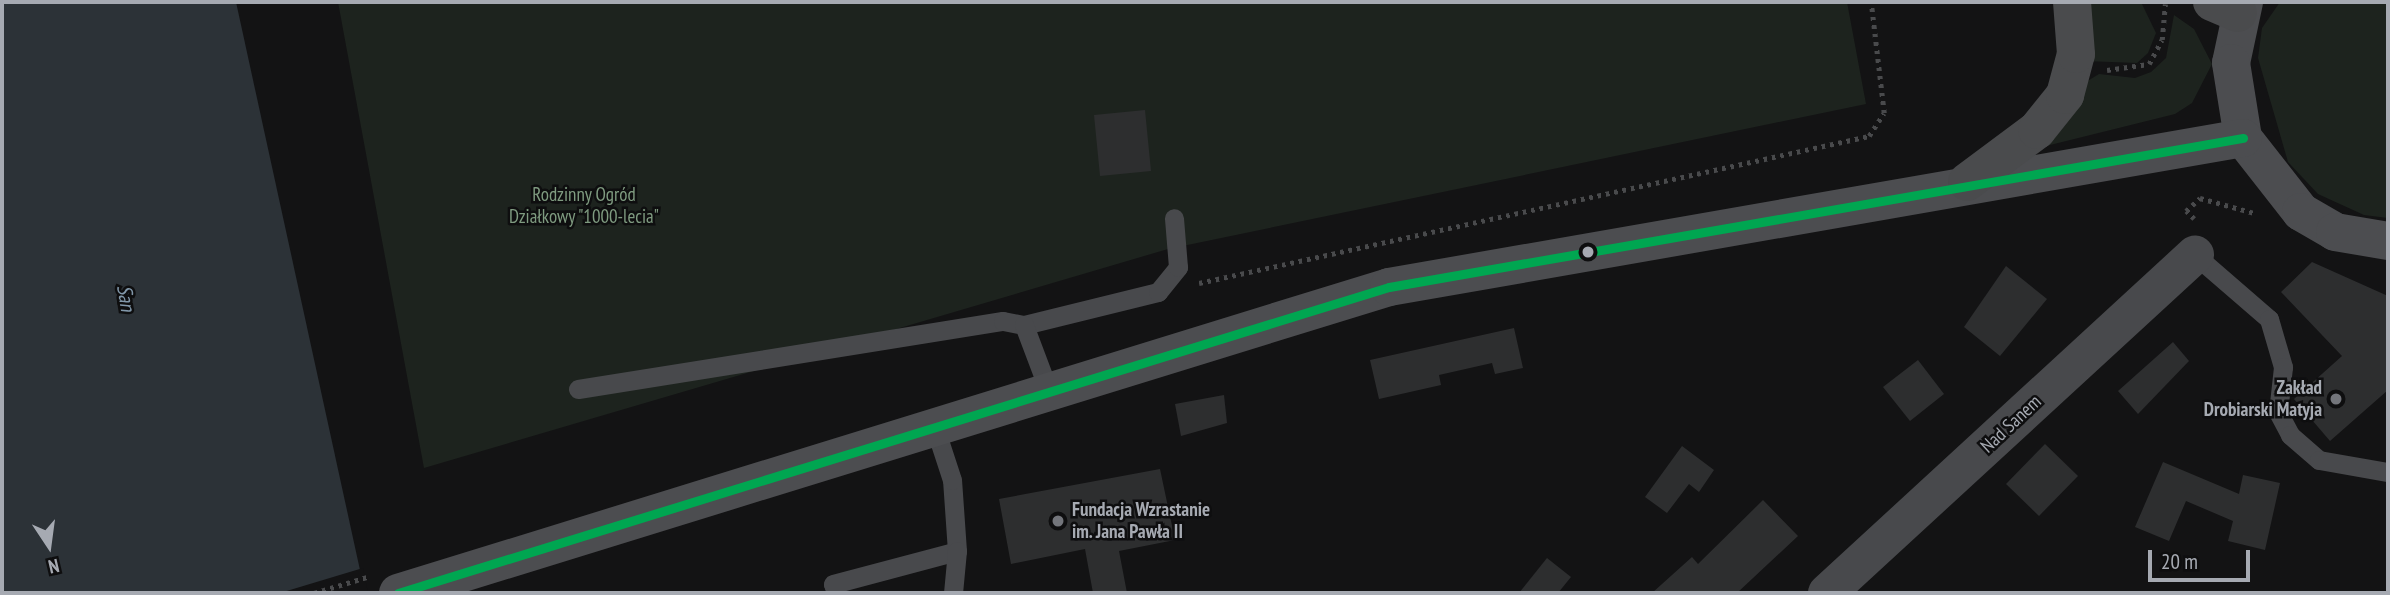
<!DOCTYPE html>
<meta charset="utf-8">
<style>
body{margin:0}
#map{position:relative;width:2390px;height:595px;overflow:hidden;background:#131314;font-family:"PT Sans Narrow",sans-serif}
div>[style]{position:absolute}
.green>*{inset:0;background:#1d231e}
.water>*{inset:0;background:#2c3237}
.pier>*{inset:0;background:#131314}
.building>*{inset:0;background:#2d2e2f}
.path>*{height:4.5px;margin-top:-2.25px;transform-origin:0;background:repeating-linear-gradient(90deg,#494a4c 0 3.5px,transparent 0 8.5px)}
.lane>*{height:19px;margin:-9.5px;padding:0 9.5px;transform-origin:9.5px;border-radius:9.5px;background:#48494c}
.street>*{height:38px;margin:-19px;padding:0 19px;transform-origin:19px;border-radius:19px;background:#48494c}
.secondary>*{height:38px;margin:-19px;padding:0 19px;transform-origin:19px;border-radius:19px;background:#4c4d50}
.primary>*{height:38px;margin:-19px;padding:0 19px;transform-origin:19px;border-radius:19px;background:#4a4b4d}
.bus-1>*{height:9px;margin:-4.5px;padding:0 4.5px;transform-origin:4.5px;border-radius:4.5px;background:#00a651}
.dots>*{width:19px;height:19px;translate:-50% -50%;box-sizing:border-box;border:4px solid #0e0e0f;border-radius:50%}
span{translate:-50% -50%;white-space:nowrap;text-align:center;line-height:1.15;-webkit-text-stroke:5px #0e0e0f;paint-order:stroke}
.park-label{font-size:19px;color:#7f9b80}
.poi-label{font-size:19px;color:#a6aab2;font-weight:700}
.right{translate:-100% -50%;text-align:right}
.left{translate:0 -50%;text-align:left}
.street-label{font-size:19px;color:#a6aab2}
.water-label{font-size:21px;color:#8197a9;font-style:italic}
.frame{position:absolute;inset:0;border:4px solid #a6aab2;pointer-events:none}
.north{position:absolute;left:14px;top:511px;width:70px;height:70px;-webkit-text-stroke:5px #0e0e0f;paint-order:stroke;rotate:167deg;font-size:19px;font-weight:700;line-height:28px;text-align:center;color:#a6aab2}
.north::after{content:'';display:block;margin:auto;width:24px;height:32px;background:#a6aab2;clip-path:polygon(50% 0,100% 100%,50% 72%,0 100%)}
.scale{position:absolute;left:2148px;top:550px;width:102px;height:32px;box-sizing:border-box;border:4px solid #a6aab2;border-top:0;padding-left:9px;font-size:21px;line-height:24px;white-space:nowrap;color:#a6aab2;-webkit-text-stroke:5px #0e0e0f;paint-order:stroke}
</style>
<div id="map">
<div class="green">
<i style="clip-path:polygon(338px 2px,1847px 2px,1866px 104px,1168px 249px,424px 468px)"></i>
<i style="clip-path:polygon(2086px 2px,2141px 2px,2156px 33px,2148px 53px,2137px 63px,2085px 61px)"></i>
<i style="clip-path:polygon(2280px 2px,2388px 2px,2388px 218px,2364px 215px,2318px 194px,2288px 162px,2258px 58px,2262px 28px)"></i>
<i style="clip-path:polygon(2174px 15px,2194px 29px,2212px 64px,2192px 103px,2175px 114px,2038px 148px,2081px 85px,2099px 74px,2135px 78px,2151px 72px,2166px 58px)"></i>
</div>
<div class="water">
<i style="clip-path:polygon(2px 2px,236px 2px,365px 593px,2px 593px)"></i>
</div>
<div class="pier">
<i style="clip-path:polygon(363px 568px,368px 593px,280px 593px)"></i>
</div>
<div class="building">
<i style="clip-path:polygon(1145px 110px,1151px 171px,1100px 176px,1094px 115px)"></i>
<i style="clip-path:polygon(2312px 262px,2388px 296px,2388px 390px,2330px 441px,2294px 399px,2342px 356px,2281px 292px)"></i>
<i style="clip-path:polygon(2006px 266px,2047px 299px,2000px 356px,1964px 327px)"></i>
<i style="clip-path:polygon(1514px 328px,1523px 368px,1495px 374px,1492px 363px,1439px 375px,1441px 385px,1379px 399px,1370px 360px)"></i>
<i style="clip-path:polygon(2173px 342px,2189px 361px,2138px 414px,2118px 391px)"></i>
<i style="clip-path:polygon(1918px 360px,1944px 394px,1910px 421px,1883px 387px)"></i>
<i style="clip-path:polygon(1224px 395px,1227px 423px,1181px 436px,1175px 404px)"></i>
<i style="clip-path:polygon(2045px 444px,2078px 476px,2039px 516px,2006px 484px)"></i>
<i style="clip-path:polygon(1682px 446px,1714px 470px,1699px 492px,1689px 484px,1667px 513px,1645px 497px)"></i>
<i style="clip-path:polygon(2163px 462px,2239px 494px,2243px 475px,2280px 483px,2265px 550px,2228px 541px,2233px 521px,2186px 501px,2169px 541px,2135px 527px)"></i>
<i style="clip-path:polygon(1160px 469px,1175px 540px,1119px 551px,1127px 593px,1093px 593px,1085px 549px,1011px 564px,999px 499px)"></i>
<i style="clip-path:polygon(1763px 500px,1798px 536px,1737px 593px,1652px 593px,1692px 557px,1698px 564px)"></i>
<i style="clip-path:polygon(1547px 558px,1571px 577px,1558px 593px,1519px 593px)"></i>
</div>
<div class="path">
<i style="left:2107px;top:70px;width:42px;rotate:-8.1deg"></i>
<i style="left:2149px;top:64px;width:27px;rotate:-62deg"></i>
<i style="left:2162px;top:40px;width:36px;rotate:-85deg"></i>
<i style="left:2194px;top:219px;width:11px;rotate:-135deg"></i>
<i style="left:2186px;top:211px;width:19px;rotate:-43deg"></i>
<i style="left:2200px;top:198px;width:56px;rotate:15.5deg"></i>
<i style="left:1199px;top:283px;width:686px;rotate:-12.37deg"></i>
<i style="left:1869px;top:136px;width:27px;rotate:-57deg"></i>
<i style="left:1884px;top:113px;width:112px;rotate:-96.7deg"></i>
<i style="left:314px;top:593px;width:55px;rotate:-16.8deg"></i>
</div>
<div class="lane">
<i style="left:2195px;top:255px;width:98px;rotate:40.9deg"></i>
<i style="left:2269px;top:319px;width:50px;rotate:73.7deg"></i>
<i style="left:2283px;top:367px;width:45px;rotate:96.3deg"></i>
<i style="left:2278px;top:412px;width:26px;rotate:62deg"></i>
<i style="left:2290px;top:435px;width:38px;rotate:41deg"></i>
<i style="left:2319px;top:460px;width:70px;rotate:9.9deg"></i>
<i style="left:1024px;top:325px;width:138px;rotate:-13.8deg"></i>
<i style="left:1158px;top:292px;width:32px;rotate:-51deg"></i>
<i style="left:1178px;top:267px;width:49px;rotate:-94.7deg"></i>
<i style="left:578px;top:389px;width:430px;rotate:-9.1deg"></i>
<i style="left:1003px;top:321px;width:21px;rotate:11deg"></i>
<i style="left:1024px;top:325px;width:74px;rotate:69.4deg"></i>
<i style="left:836px;top:593px;width:9px;rotate:-108deg"></i>
<i style="left:833px;top:584px;width:128px;rotate:-14.9deg"></i>
<i style="left:957px;top:551px;width:71px;rotate:-94deg"></i>
<i style="left:952px;top:480px;width:55px;rotate:-108.1deg"></i>
<i style="left:953px;top:593px;width:42px;rotate:-84.6deg"></i>
</div>
<div class="street">
<i style="left:1827px;top:593px;width:500px;rotate:-42.6deg"></i>
</div>
<div class="secondary">
<i style="left:2244px;top:2px;width:62px;rotate:102deg"></i>
<i style="left:2231px;top:63px;width:76px;rotate:80.9deg"></i>
<i style="left:2243px;top:138px;width:94px;rotate:51.9deg"></i>
<i style="left:2301px;top:212px;width:39px;rotate:30deg"></i>
<i style="left:2335px;top:232px;width:54px;rotate:9.6deg"></i>
<i style="left:398px;top:593px;width:1037px;rotate:-17.16deg"></i>
<i style="left:1389px;top:287px;width:867px;rotate:-9.9deg"></i>
</div>
<div class="primary">
<i style="left:2212px;top:2px;width:28px;rotate:23deg"></i>
<i style="left:1967px;top:182px;width:87px;rotate:-36.6deg"></i>
<i style="left:2037px;top:130px;width:45px;rotate:-51.3deg"></i>
<i style="left:2065px;top:95px;width:42px;rotate:-75deg"></i>
<i style="left:2076px;top:54px;width:52px;rotate:-94.4deg"></i>
</div>
<div class="bus-1">
<i style="left:398px;top:593px;width:1037px;rotate:-17.16deg"></i>
<i style="left:1389px;top:287px;width:867px;rotate:-9.9deg"></i>
</div>
<div class="dots">
<i style="left:1588px;top:252px;background:#a6aab2"></i>
<i style="left:2336px;top:399px;background:#73757b"></i>
<i style="left:1058px;top:521px;background:#73757b"></i>
</div>
<div class="park-label">
<span style="left:584px;top:206px">Rodzinny Ogród<br>Działkowy "1000-lecia"</span>
</div>
<div class="poi-label">
<span class="right" style="left:2322px;top:399px">Zakład<br>Drobiarski Matyja</span>
<span class="left" style="left:1072px;top:521px">Fundacja Wzrastanie<br>im. Jana Pawła II</span>
</div>
<div class="street-label">
<span style="left:2011px;top:424px;rotate:-43deg">Nad Sanem</span>
</div>
<div class="water-label">
<span style="left:126px;top:298px;rotate:81deg">San</span>
</div>
<div class="frame"></div>
<div class="north">N</div>
<div class="scale">20 m</div>
</div>
